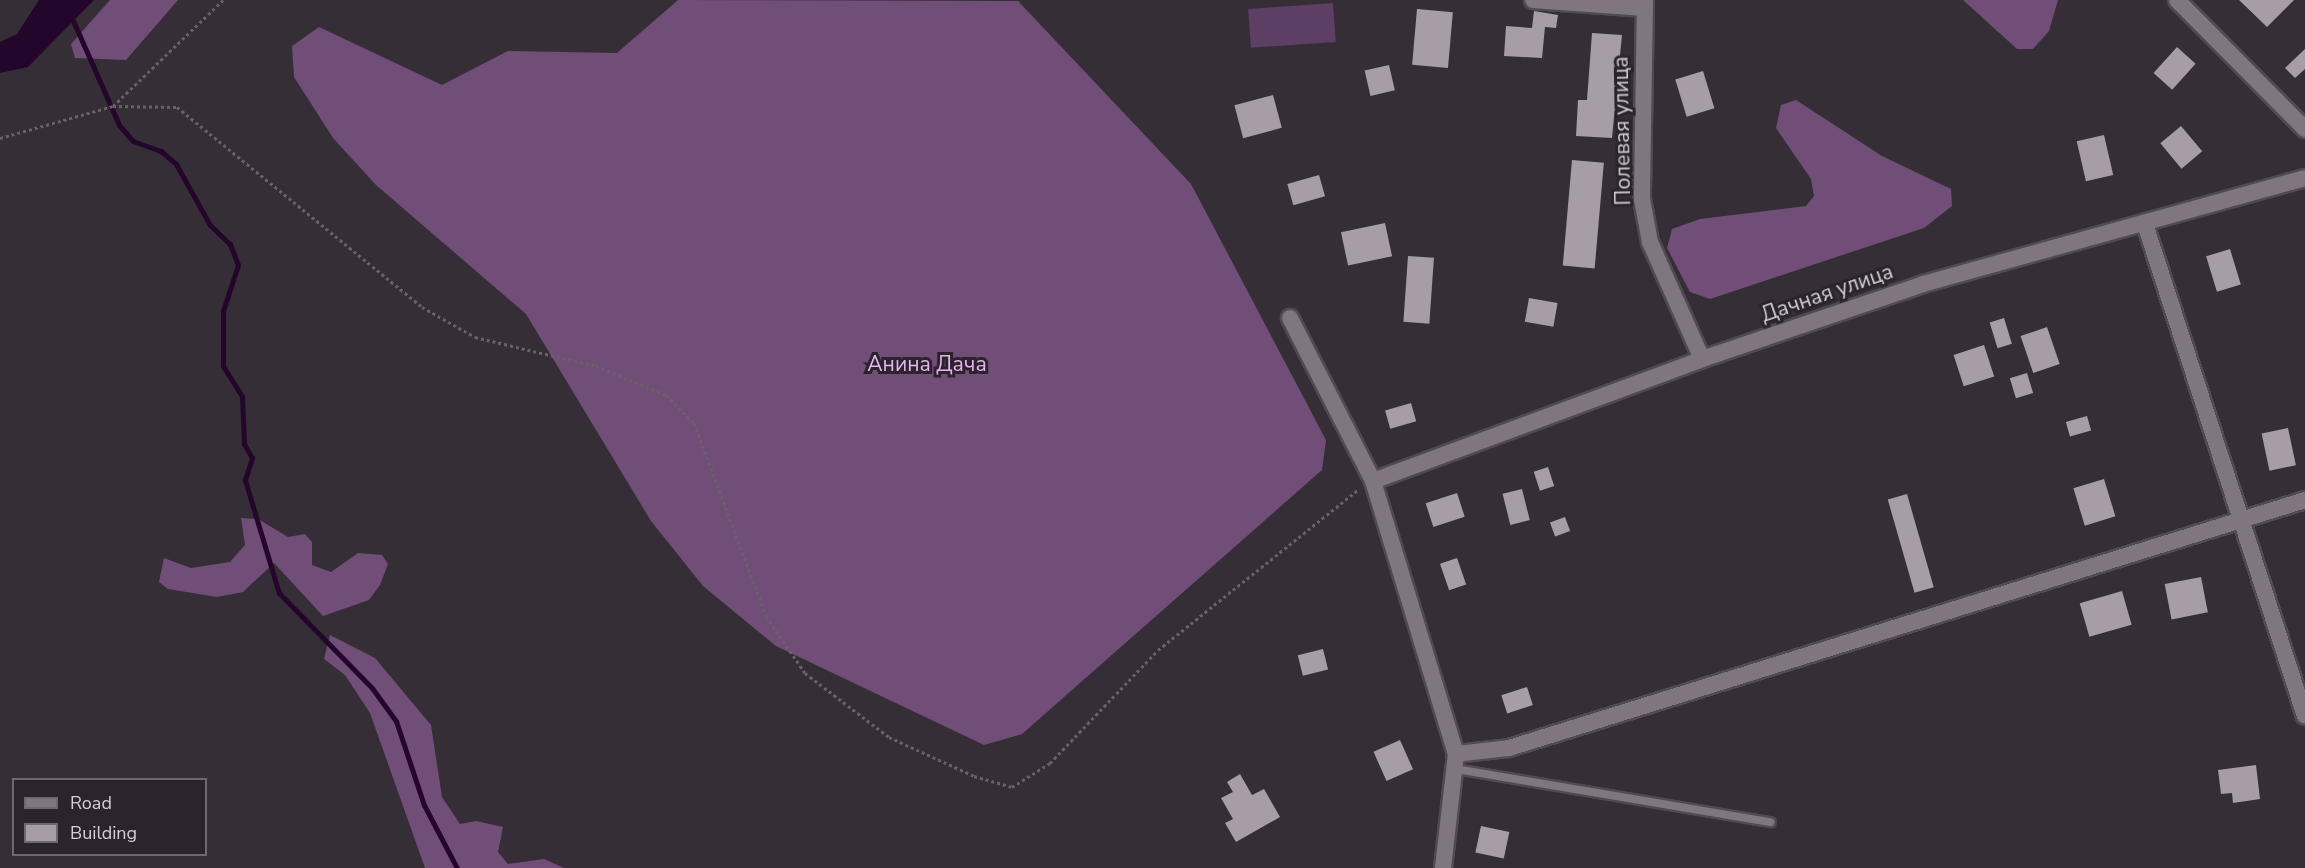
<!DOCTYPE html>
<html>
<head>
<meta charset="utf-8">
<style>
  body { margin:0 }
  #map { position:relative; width:2305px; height:868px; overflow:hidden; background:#352e37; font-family:"Nunito Sans",sans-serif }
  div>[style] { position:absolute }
  .green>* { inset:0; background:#5c3f62; transform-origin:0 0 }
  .forest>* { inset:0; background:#704e77 }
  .water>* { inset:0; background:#25062b }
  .stream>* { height:5px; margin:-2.5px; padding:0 2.5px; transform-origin:2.5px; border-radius:2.5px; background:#25062b }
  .building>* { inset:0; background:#a69da7; transform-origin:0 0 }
  .path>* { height:3px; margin-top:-1.5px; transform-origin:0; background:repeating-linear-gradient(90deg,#68616a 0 3px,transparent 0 6px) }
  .roads { filter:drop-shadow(2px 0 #504a51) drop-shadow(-2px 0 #504a51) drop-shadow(0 2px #504a51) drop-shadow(0 -2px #504a51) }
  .service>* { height:8px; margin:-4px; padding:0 4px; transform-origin:4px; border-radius:4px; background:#7f7680 }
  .minor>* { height:16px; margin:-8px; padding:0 8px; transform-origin:8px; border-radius:8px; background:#7f7680 }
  span { translate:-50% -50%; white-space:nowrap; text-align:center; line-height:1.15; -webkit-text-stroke:6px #2b242d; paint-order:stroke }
  .street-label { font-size:21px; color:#d4cfd5 }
  .park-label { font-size:21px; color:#e8b2f3 }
  .legend { position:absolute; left:12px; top:778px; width:195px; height:78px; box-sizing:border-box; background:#2b242d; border:2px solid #6f6870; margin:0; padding:8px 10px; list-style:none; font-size:18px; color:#d4cfd5 }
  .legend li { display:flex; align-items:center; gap:12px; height:30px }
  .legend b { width:30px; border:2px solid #6f6870 }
</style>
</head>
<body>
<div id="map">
  <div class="green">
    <i style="left:1333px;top:3px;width:39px;height:85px;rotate:86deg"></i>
  </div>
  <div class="forest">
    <i style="clip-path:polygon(110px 0,178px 0,126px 60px,75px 58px,71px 44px)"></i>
    <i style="clip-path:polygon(678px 0,1018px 1px,1191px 184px,1326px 440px,1322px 470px,1022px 734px,984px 745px,776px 646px,703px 586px,651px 521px,526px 314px,376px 185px,333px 138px,294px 77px,292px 46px,319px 27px,442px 85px,508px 51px,617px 53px)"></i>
    <i style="clip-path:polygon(1963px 0,2058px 0,2049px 31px,2033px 49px,2017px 49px)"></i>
    <i style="clip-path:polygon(1796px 100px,1882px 156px,1951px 189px,1952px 206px,1924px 228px,1710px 299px,1690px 292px,1667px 248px,1672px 229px,1700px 219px,1806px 206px,1814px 196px,1811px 179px,1776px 128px,1781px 105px)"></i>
    <i style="clip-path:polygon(241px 518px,258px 519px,288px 537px,305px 534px,312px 542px,312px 565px,331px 572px,358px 553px,382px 555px,388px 564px,380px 585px,369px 600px,323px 616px,274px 563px,243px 592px,217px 597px,168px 589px,159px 582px,164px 558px,191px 568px,230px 562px,245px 545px)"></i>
    <i style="clip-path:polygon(330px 635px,375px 658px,431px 725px,442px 797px,460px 824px,476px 821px,503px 827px,498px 852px,508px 864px,544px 859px,564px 868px,425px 868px,370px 713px,345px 675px,324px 659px)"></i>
  </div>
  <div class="water">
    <i style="clip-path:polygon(39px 0,94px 0,28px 67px,0 73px,0 42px,17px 34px)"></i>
  </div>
  <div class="stream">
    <i style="left:71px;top:16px;width:119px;rotate:66.2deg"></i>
    <i style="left:119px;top:125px;width:21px;rotate:49deg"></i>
    <i style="left:133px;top:141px;width:30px;rotate:20deg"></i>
    <i style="left:161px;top:151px;width:20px;rotate:41deg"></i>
    <i style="left:176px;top:164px;width:70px;rotate:60.9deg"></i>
    <i style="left:210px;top:225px;width:28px;rotate:44deg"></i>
    <i style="left:230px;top:244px;width:22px;rotate:69deg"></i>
    <i style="left:238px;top:265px;width:48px;rotate:108.1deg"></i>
    <i style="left:223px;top:311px;width:55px;rotate:90deg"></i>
    <i style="left:223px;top:366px;width:36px;rotate:58deg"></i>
    <i style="left:242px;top:396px;width:48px;rotate:87.6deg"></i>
    <i style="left:244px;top:444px;width:16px;rotate:60deg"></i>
    <i style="left:252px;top:458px;width:23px;rotate:108deg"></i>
    <i style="left:245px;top:480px;width:118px;rotate:73.3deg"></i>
    <i style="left:279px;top:593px;width:133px;rotate:45.6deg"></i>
    <i style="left:372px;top:688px;width:41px;rotate:54deg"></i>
    <i style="left:396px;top:721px;width:89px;rotate:71.6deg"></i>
    <i style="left:424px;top:805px;width:71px;rotate:62.4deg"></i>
  </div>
  <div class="building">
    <i style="clip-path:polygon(2239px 0,2294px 0,2267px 27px)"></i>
    <i style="left:1417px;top:9px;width:36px;height:56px;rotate:5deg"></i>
    <i style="clip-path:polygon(1534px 11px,1558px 15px,1556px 28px,1545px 27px,1542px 58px,1504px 56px,1506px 26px,1532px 28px)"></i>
    <i style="clip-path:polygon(1592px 33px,1622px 35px,1612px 138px,1576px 136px,1578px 100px,1587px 100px)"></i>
    <i style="left:2177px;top:47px;width:25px;height:35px;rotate:42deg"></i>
    <i style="clip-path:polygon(2305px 49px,2305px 69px,2295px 78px,2285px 68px)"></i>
    <i style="left:1389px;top:65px;width:26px;height:25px;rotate:77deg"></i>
    <i style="left:1703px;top:71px;width:39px;height:29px;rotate:73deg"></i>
    <i style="left:1273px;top:95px;width:34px;height:40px;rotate:75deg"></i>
    <i style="left:2181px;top:126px;width:33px;height:27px;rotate:50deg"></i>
    <i style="left:2104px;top:135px;width:41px;height:28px;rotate:77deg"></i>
    <i style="left:1572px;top:160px;width:32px;height:106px;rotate:5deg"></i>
    <i style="left:1319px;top:175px;width:22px;height:33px;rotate:74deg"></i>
    <i style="left:1385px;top:223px;width:34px;height:45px;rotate:78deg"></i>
    <i style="left:2230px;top:249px;width:37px;height:25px;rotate:73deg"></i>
    <i style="left:1408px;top:256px;width:26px;height:66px;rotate:4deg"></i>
    <i style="left:1529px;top:298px;width:29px;height:24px;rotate:10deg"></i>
    <i style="left:2004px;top:318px;width:27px;height:15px;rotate:73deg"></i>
    <i style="left:2047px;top:327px;width:39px;height:28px;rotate:71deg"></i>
    <i style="left:1984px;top:345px;width:33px;height:32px;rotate:72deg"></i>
    <i style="left:2027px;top:373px;width:21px;height:18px;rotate:73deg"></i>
    <i style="left:1411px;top:403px;width:19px;height:27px;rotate:74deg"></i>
    <i style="left:2087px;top:416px;width:15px;height:22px;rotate:74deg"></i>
    <i style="left:2288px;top:428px;width:38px;height:27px;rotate:78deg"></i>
    <i style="left:1548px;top:467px;width:20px;height:15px;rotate:72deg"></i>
    <i style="left:2104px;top:479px;width:39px;height:32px;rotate:73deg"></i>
    <i style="left:1522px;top:489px;width:32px;height:20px;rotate:76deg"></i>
    <i style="left:1457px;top:493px;width:25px;height:33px;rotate:72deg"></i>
    <i style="left:1907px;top:494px;width:97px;height:20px;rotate:74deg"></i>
    <i style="left:1565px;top:517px;width:15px;height:16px;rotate:70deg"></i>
    <i style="left:1457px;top:558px;width:28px;height:18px;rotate:71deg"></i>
    <i style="left:2201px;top:577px;width:36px;height:37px;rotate:79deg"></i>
    <i style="left:2122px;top:591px;width:35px;height:44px;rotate:74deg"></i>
    <i style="left:1323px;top:649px;width:21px;height:26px;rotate:76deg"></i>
    <i style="left:1527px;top:687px;width:19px;height:27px;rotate:72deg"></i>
    <i style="left:1400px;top:740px;width:32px;height:29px;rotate:66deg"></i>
    <i style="clip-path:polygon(2256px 765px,2260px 799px,2233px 803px,2232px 793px,2221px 794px,2218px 770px)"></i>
    <i style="clip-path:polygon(1240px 774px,1252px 795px,1264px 789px,1280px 817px,1236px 842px,1225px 823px,1233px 819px,1221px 798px,1233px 792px,1227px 782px)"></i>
    <i style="left:1481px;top:826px;width:29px;height:27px;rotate:12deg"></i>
  </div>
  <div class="path">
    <i style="left:113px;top:106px;width:153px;rotate:-43.9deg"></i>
    <i style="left:0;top:138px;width:117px;rotate:-15.8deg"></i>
    <i style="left:113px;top:106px;width:64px;rotate:0.9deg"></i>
    <i style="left:177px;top:107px;width:316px;rotate:39.2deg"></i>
    <i style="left:422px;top:307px;width:61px;rotate:29.5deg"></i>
    <i style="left:475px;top:337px;width:124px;rotate:13.5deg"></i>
    <i style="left:596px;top:366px;width:76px;rotate:22.5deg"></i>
    <i style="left:666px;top:395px;width:40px;rotate:45deg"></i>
    <i style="left:694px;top:423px;width:206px;rotate:69.5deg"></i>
    <i style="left:766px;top:616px;width:69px;rotate:55.6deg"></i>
    <i style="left:805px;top:673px;width:106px;rotate:37.3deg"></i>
    <i style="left:889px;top:737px;width:94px;rotate:24.6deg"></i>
    <i style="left:974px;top:776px;width:40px;rotate:16deg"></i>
    <i style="left:1012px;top:787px;width:45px;rotate:-32.3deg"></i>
    <i style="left:1050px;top:763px;width:156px;rotate:-46.3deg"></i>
    <i style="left:1158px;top:650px;width:256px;rotate:-38.7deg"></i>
  </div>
  <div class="roads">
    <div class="service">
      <i style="left:1456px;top:769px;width:319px;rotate:9.6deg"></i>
    </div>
    <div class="minor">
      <i style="left:1533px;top:0;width:111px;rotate:4.1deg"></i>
      <i style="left:1645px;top:0;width:199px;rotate:90.9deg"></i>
      <i style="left:1642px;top:199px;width:44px;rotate:79.5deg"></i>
      <i style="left:1650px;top:242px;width:128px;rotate:66deg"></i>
      <i style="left:2177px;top:0;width:182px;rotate:45.2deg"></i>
      <i style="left:2145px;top:224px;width:517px;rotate:71.99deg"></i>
      <i style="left:1290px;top:318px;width:183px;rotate:63deg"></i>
      <i style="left:1373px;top:481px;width:285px;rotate:73.1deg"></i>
      <i style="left:1456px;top:754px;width:115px;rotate:96.5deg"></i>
      <i style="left:1373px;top:481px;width:351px;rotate:-20.3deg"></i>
      <i style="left:1702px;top:359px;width:233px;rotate:-18.7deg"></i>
      <i style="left:1923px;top:284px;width:396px;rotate:-15.5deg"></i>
      <i style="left:1456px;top:754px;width:53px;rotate:-6.5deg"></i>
      <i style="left:1509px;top:748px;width:834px;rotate:-17.3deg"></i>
    </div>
  </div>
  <div class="street-label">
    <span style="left:1622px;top:131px;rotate:-91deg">Полевая улица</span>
    <span style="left:1827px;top:293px;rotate:-19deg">Дачная улица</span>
  </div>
  <div class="park-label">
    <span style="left:927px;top:364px">Анина Дача</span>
  </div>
  <ul class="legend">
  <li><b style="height:8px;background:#7f7680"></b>Road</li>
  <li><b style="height:16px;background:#a69da7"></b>Building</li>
  </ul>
</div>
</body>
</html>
